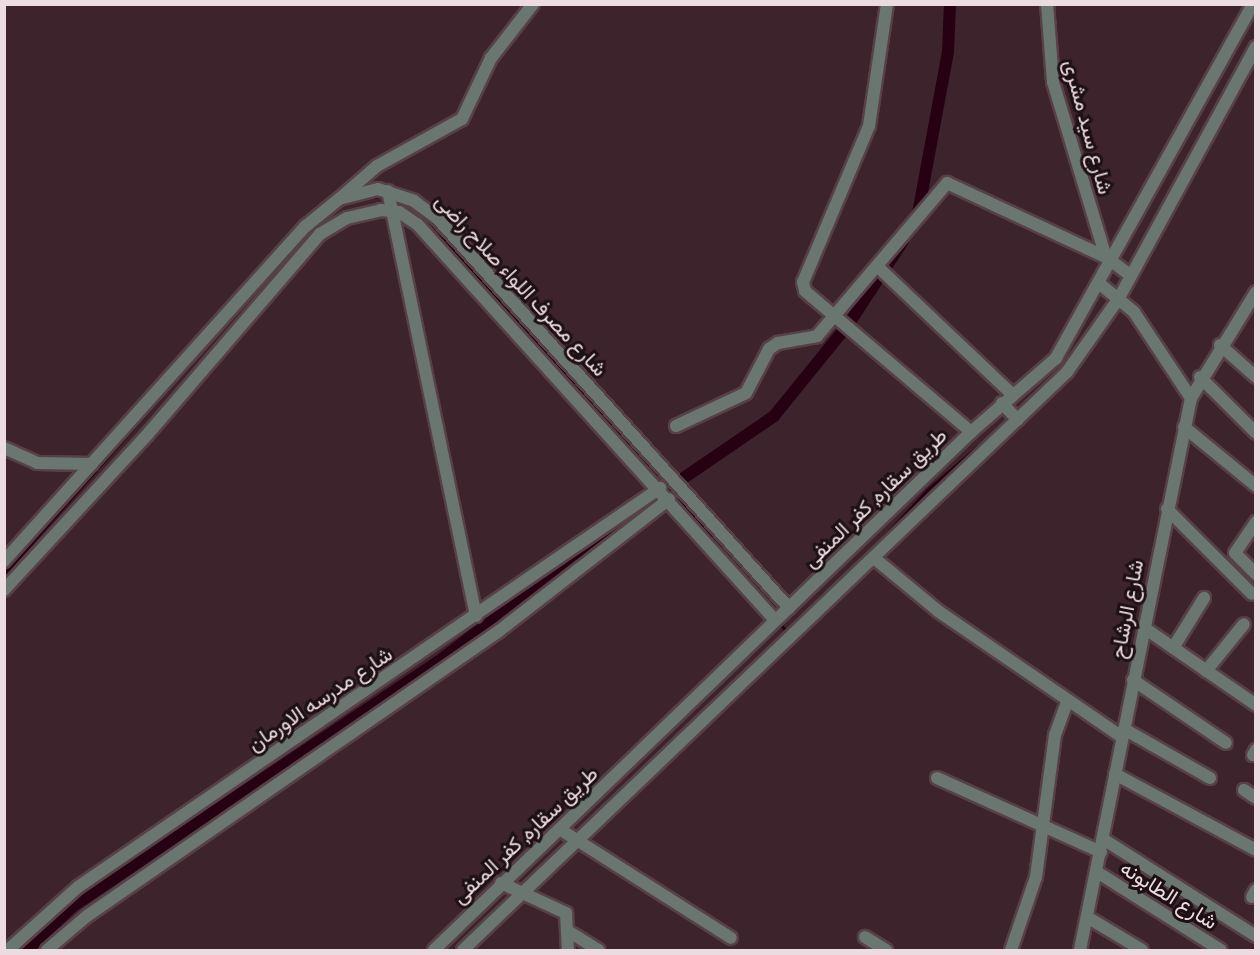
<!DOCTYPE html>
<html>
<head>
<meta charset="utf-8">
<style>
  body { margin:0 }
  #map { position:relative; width:1260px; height:955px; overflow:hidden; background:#3c232c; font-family:"PT Sans Narrow",Vazirmatn,sans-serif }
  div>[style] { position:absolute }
  .stream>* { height:3px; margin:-1.5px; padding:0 1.5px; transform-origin:1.5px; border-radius:1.5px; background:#260112 }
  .canal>* { height:12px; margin:-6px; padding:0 6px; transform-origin:6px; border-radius:6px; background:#260112 }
  .roads { filter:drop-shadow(2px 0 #584049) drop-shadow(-2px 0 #584049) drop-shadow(0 2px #584049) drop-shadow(0 -2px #584049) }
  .minor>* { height:12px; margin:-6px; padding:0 6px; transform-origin:6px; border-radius:6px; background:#6a7770 }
  .tertiary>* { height:12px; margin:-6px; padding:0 6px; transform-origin:6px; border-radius:6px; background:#6a7770 }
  span { translate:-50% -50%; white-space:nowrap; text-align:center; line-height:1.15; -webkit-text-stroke:6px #1c1014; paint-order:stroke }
  .street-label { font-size:21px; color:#ecdbe0 }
  .frame { position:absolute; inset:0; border:6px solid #ecdbe0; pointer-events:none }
</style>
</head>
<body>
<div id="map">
  <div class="stream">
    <i style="left:369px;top:197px;width:14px;rotate:-4deg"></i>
    <i style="left:399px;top:201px;width:71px;rotate:41.6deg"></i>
    <i style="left:452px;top:248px;width:323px;rotate:47.6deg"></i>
    <i style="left:670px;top:487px;width:103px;rotate:50.9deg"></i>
    <i style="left:862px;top:560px;width:96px;rotate:-47.1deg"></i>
    <i style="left:927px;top:490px;width:67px;rotate:-40.8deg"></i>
    <i style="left:4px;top:574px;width:326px;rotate:-48.5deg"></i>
    <i style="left:781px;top:625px;width:9px;rotate:49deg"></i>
    <i style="left:540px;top:869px;width:42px;rotate:-47.9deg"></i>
    <i style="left:454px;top:950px;width:9px;rotate:-41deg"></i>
  </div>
  <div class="canal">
    <i style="left:917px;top:219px;width:170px;rotate:-79.5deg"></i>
    <i style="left:948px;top:52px;width:48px;rotate:-87.6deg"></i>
    <i style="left:653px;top:499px;width:147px;rotate:-34.4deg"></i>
    <i style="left:774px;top:416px;width:121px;rotate:-51deg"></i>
    <i style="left:850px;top:322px;width:97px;rotate:-56.8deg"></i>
    <i style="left:27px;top:950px;width:64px;rotate:-43.7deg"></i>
    <i style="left:73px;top:906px;width:445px;rotate:-33.8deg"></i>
    <i style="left:443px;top:658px;width:225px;rotate:-37.4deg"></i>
  </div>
  <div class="roads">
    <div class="minor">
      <i style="left:887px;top:4px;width:123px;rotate:98.4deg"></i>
      <i style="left:869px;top:126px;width:169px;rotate:112.9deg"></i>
      <i style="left:803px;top:282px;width:9px;rotate:77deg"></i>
      <i style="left:805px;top:291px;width:218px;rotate:40.3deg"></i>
      <i style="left:1047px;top:4px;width:78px;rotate:85.6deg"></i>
      <i style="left:1053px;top:82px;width:183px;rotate:73.2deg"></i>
      <i style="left:388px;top:191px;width:434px;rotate:78.3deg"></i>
      <i style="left:339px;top:199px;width:50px;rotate:-41deg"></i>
      <i style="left:377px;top:166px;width:97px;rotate:-28.9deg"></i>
      <i style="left:462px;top:119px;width:68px;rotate:-64.6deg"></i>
      <i style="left:491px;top:58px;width:68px;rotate:-52.1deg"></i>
      <i style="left:878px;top:267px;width:185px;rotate:43.5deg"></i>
      <i style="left:1100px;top:284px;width:44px;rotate:39.5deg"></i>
      <i style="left:1134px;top:312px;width:103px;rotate:56.5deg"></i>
      <i style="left:1220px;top:345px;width:48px;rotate:41.6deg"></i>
      <i style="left:1200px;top:377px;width:79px;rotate:45deg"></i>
      <i style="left:1002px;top:403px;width:23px;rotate:47deg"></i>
      <i style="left:676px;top:426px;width:77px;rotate:-25.2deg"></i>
      <i style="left:746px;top:393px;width:50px;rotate:-62.4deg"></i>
      <i style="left:769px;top:349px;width:11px;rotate:-34deg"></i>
      <i style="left:778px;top:343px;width:40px;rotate:-10deg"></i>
      <i style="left:817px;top:336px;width:201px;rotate:-49.6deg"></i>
      <i style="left:947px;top:183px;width:175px;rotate:25deg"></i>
      <i style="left:1106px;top:257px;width:31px;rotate:37deg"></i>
      <i style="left:1184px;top:427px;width:93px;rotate:39.3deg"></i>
      <i style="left:4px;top:448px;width:36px;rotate:24deg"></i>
      <i style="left:37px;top:463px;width:55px;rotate:1deg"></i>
      <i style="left:1167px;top:509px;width:120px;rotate:45deg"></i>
      <i style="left:1256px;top:522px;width:37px;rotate:124deg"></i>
      <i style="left:1235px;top:553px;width:30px;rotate:45deg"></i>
      <i style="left:874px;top:558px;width:83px;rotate:39.6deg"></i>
      <i style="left:938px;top:611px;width:223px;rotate:34.4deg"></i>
      <i style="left:1143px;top:627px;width:137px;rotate:34.6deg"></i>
      <i style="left:1173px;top:648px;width:59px;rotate:-58.2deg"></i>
      <i style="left:1206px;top:671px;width:60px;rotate:-51deg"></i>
      <i style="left:1133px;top:680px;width:112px;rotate:34.1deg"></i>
      <i style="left:1124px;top:729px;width:99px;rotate:29.7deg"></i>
      <i style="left:1253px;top:755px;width:6px;rotate:-59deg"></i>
      <i style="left:1115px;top:774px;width:160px;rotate:28.3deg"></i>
      <i style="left:937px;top:778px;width:180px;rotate:24.3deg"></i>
      <i style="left:1244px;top:790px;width:14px;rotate:34deg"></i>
      <i style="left:561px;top:830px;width:201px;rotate:32.4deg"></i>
      <i style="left:1103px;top:839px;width:181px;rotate:32.4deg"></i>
      <i style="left:1097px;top:872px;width:146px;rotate:32.2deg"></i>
      <i style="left:501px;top:883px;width:72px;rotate:24.8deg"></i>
      <i style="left:566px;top:913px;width:37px;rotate:87deg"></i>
      <i style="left:1252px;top:897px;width:8px;rotate:-60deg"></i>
      <i style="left:1087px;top:917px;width:64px;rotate:31deg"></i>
      <i style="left:568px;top:931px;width:36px;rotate:32deg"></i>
      <i style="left:865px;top:937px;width:25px;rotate:32deg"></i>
      <i style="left:8px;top:950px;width:94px;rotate:-42deg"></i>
      <i style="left:78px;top:887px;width:706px;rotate:-34.43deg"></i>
      <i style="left:47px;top:950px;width:52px;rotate:-40.4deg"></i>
      <i style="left:87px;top:916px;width:501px;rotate:-34.67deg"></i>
      <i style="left:499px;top:631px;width:215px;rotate:-37.8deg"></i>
      <i style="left:1011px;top:950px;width:77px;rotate:-71.1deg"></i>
      <i style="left:1036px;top:877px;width:143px;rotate:-82.4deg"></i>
      <i style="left:1055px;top:735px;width:35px;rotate:-70deg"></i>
    </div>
    <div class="tertiary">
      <i style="left:4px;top:561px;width:451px;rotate:-48deg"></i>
      <i style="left:306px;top:226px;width:43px;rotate:-39.3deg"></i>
      <i style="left:339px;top:199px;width:40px;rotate:-14.4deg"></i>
      <i style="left:378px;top:189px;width:38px;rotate:18deg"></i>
      <i style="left:414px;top:201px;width:30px;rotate:37deg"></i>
      <i style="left:438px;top:219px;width:524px;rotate:47.94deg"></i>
      <i style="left:4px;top:590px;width:211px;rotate:-47.3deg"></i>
      <i style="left:147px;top:435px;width:265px;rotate:-49.3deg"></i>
      <i style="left:320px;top:234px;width:31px;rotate:-31deg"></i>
      <i style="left:347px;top:218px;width:35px;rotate:-13deg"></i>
      <i style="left:381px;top:210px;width:18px;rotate:6deg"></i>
      <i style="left:399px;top:212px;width:23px;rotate:34deg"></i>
      <i style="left:418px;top:225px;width:532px;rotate:47.89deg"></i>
      <i style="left:434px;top:950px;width:746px;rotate:-43.97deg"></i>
      <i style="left:971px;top:432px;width:113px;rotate:-41deg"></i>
      <i style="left:1056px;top:358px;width:405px;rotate:-60.9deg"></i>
      <i style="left:463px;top:950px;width:836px;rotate:-43.74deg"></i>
      <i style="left:1067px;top:372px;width:90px;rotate:-54.9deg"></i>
      <i style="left:1119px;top:298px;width:286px;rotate:-61.4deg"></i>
      <i style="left:1080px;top:950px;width:563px;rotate:-78.63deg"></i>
      <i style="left:1191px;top:398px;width:124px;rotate:-58.5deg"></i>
    </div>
  </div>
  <div class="street-label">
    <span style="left:1088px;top:127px;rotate:75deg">شارع سيد مشرى</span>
    <span style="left:521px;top:285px;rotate:47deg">شارع مصرف اللواء صلاح راضى</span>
    <span style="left:875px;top:498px;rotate:-44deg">طريق سقاره, كفر المنفى</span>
    <span style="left:1127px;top:609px;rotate:-79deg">شارع الرشاح</span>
    <span style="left:320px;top:699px;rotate:-34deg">شارع مدرسه الاورمان</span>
    <span style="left:525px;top:835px;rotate:-43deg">طريق سقاره, كفر المنفى</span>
    <span style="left:1169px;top:895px;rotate:32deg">شارع الطابونه</span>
  </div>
  <div class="frame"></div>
</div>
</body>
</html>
